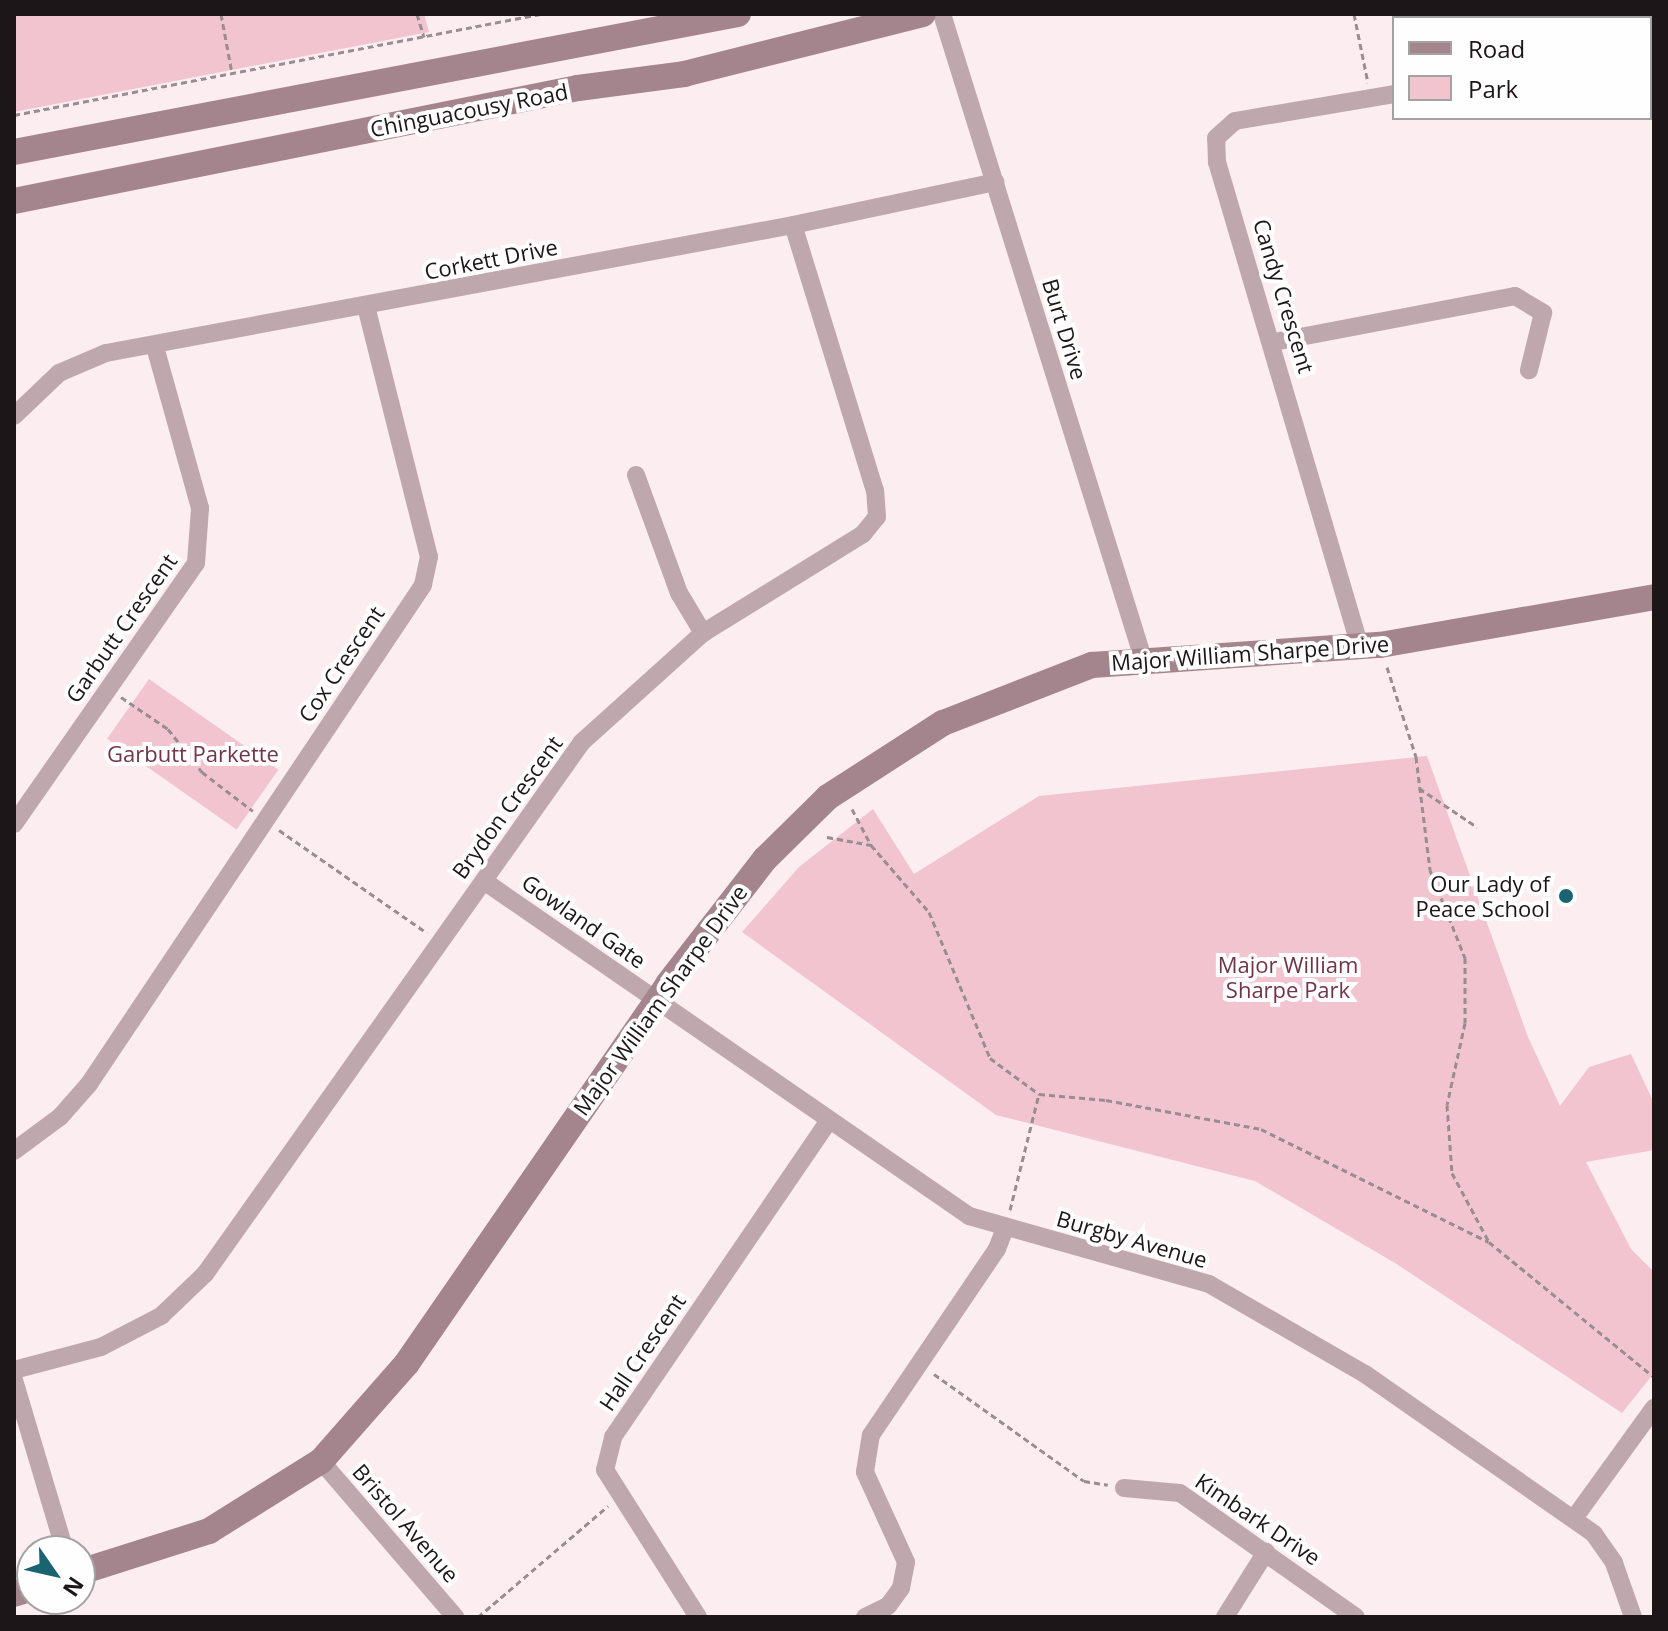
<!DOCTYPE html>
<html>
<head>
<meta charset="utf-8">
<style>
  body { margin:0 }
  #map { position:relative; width:1668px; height:1631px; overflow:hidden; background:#fcedf0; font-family:"Open Sans",sans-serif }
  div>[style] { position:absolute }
  .green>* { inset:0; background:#f1c4d0; transform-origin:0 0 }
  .path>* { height:3px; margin-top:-1.5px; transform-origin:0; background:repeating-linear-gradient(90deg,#988d90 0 6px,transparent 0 10px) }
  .street>* { height:18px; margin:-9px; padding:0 9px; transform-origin:9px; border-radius:9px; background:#bea8ae }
  .secondary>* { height:26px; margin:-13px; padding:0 13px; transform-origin:13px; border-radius:13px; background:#a4858d }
  .dots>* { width:22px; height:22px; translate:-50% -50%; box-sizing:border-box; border:4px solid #fefefe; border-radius:50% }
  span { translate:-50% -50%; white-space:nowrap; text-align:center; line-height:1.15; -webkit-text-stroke:8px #fefefe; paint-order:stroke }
  .street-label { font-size:22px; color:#1c1618 }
  .park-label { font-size:22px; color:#713449 }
  .poi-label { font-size:22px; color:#1c1618 }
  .right { translate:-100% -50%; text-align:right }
  .frame { position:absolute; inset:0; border:16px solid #1c1618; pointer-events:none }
  .legend { position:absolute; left:1392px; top:16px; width:260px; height:104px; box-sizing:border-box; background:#fefefe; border:2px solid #a4a1a2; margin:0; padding:10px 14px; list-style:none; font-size:24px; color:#1c1618 }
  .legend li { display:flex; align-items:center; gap:16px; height:40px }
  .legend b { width:40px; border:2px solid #a4a1a2 }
  .north { position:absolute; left:16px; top:1535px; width:80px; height:80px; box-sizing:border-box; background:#fefefe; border:2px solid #a4a1a2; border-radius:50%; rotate:124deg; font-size:22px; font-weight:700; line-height:32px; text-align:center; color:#1c1618 }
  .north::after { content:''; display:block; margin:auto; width:28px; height:36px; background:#1a6370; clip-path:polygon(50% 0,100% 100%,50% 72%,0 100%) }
</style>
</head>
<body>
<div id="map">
  <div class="green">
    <i style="clip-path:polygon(14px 14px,424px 14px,429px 32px,14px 112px)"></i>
    <i style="left:149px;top:679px;width:158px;height:73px;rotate:35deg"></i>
    <i style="clip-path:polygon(1427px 756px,1528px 1037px,1560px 1106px,1589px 1067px,1631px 1054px,1654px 1103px,1654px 1150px,1586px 1162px,1631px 1249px,1654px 1272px,1654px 1373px,1622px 1413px,1395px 1263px,1255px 1181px,996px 1115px,742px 932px,799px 867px,873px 809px,914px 874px,1039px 796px)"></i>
  </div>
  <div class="path">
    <i style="left:221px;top:14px;width:60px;rotate:79.4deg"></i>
    <i style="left:417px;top:14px;width:24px;rotate:73deg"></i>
    <i style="left:1354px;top:14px;width:70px;rotate:78.5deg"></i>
    <i style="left:14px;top:115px;width:536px;rotate:-10.87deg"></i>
    <i style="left:1387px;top:667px;width:95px;rotate:72.1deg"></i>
    <i style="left:1416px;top:757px;width:114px;rotate:82.9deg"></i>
    <i style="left:1430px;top:870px;width:95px;rotate:68.3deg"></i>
    <i style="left:1465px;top:958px;width:65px;rotate:90deg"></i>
    <i style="left:1465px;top:1023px;width:84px;rotate:102.4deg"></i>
    <i style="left:1447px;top:1105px;width:68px;rotate:85.8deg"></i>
    <i style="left:1452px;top:1173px;width:78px;rotate:61.8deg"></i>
    <i style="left:1489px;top:1242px;width:213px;rotate:39.3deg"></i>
    <i style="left:121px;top:697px;width:57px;rotate:34.2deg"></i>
    <i style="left:168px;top:729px;width:55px;rotate:51.7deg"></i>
    <i style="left:202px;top:772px;width:64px;rotate:37.4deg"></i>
    <i style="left:1419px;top:788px;width:70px;rotate:33.9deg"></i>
    <i style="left:852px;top:809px;width:41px;rotate:62.2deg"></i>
    <i style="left:871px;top:845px;width:89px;rotate:49.1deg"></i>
    <i style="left:929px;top:912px;width:158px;rotate:67.3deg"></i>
    <i style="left:990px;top:1058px;width:61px;rotate:36.3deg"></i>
    <i style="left:1039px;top:1094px;width:67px;rotate:5.1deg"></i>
    <i style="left:1106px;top:1100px;width:158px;rotate:10.6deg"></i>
    <i style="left:1261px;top:1129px;width:254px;rotate:26.4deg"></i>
    <i style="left:279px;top:830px;width:180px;rotate:34.8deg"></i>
    <i style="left:827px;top:837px;width:45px;rotate:10.3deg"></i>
    <i style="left:1010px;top:1210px;width:120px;rotate:-76deg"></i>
    <i style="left:934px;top:1374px;width:184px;rotate:35.5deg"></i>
    <i style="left:1084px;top:1481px;width:24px;rotate:9deg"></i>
    <i style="left:478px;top:1617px;width:171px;rotate:-40.5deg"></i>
  </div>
  <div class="street">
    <i style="left:942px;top:14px;width:675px;rotate:72.67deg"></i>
    <i style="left:1650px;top:47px;width:4px"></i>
    <i style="left:1274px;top:342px;width:245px;rotate:-10.8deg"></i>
    <i style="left:1515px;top:296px;width:33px;rotate:31deg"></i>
    <i style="left:1543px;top:313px;width:59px;rotate:103.8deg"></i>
    <i style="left:14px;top:416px;width:62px;rotate:-43.7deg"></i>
    <i style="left:59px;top:373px;width:51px;rotate:-23.1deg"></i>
    <i style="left:106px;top:353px;width:699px;rotate:-10.55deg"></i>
    <i style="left:793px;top:225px;width:207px;rotate:-12deg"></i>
    <i style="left:636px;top:475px;width:126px;rotate:70deg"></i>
    <i style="left:679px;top:593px;width:47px;rotate:59deg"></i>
    <i style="left:1360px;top:647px;width:506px;rotate:-106.43deg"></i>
    <i style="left:1217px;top:162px;width:24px;rotate:-92deg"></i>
    <i style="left:1216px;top:138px;width:25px;rotate:-42deg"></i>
    <i style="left:1235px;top:121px;width:161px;rotate:-9.6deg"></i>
    <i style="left:14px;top:824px;width:318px;rotate:-55.1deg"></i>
    <i style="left:196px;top:563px;width:55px;rotate:-85.8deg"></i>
    <i style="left:200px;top:508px;width:167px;rotate:-105.6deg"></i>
    <i style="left:484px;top:881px;width:589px;rotate:34.63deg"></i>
    <i style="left:969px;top:1216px;width:249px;rotate:15.8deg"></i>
    <i style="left:1209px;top:1284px;width:180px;rotate:30deg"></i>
    <i style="left:1365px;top:1374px;width:279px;rotate:34.9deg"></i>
    <i style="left:1594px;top:1534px;width:35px;rotate:55deg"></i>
    <i style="left:1614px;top:1563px;width:57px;rotate:70.6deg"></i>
    <i style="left:14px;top:1151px;width:57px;rotate:-36.5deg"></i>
    <i style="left:60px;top:1117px;width:44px;rotate:-48.7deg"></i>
    <i style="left:89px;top:1084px;width:600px;rotate:-56.2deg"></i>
    <i style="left:423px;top:585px;width:29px;rotate:-78deg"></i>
    <i style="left:429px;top:557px;width:258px;rotate:-104.1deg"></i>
    <i style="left:14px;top:1370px;width:90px;rotate:-14.8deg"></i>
    <i style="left:101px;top:1347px;width:68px;rotate:-27.3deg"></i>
    <i style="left:161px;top:1316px;width:61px;rotate:-43.7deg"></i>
    <i style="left:205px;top:1274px;width:652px;rotate:-54.68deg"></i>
    <i style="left:582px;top:742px;width:163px;rotate:-42deg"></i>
    <i style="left:703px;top:633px;width:188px;rotate:-31.7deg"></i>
    <i style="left:863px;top:534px;width:22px;rotate:-51deg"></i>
    <i style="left:877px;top:517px;width:26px;rotate:-94deg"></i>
    <i style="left:875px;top:491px;width:278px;rotate:-107.1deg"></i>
    <i style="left:14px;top:1380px;width:178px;rotate:73.4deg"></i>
    <i style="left:321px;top:1461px;width:206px;rotate:49.3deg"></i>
    <i style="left:1124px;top:1488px;width:56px;rotate:5.1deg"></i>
    <i style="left:1180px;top:1493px;width:215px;rotate:35.2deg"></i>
    <i style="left:1575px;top:1517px;width:135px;rotate:-54.1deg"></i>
    <i style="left:698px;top:1617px;width:174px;rotate:-122.3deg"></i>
    <i style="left:605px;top:1470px;width:34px;rotate:-76deg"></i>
    <i style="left:613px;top:1437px;width:380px;rotate:-55.7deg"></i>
    <i style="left:865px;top:1617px;width:25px;rotate:-26deg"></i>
    <i style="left:888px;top:1606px;width:22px;rotate:-54deg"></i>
    <i style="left:901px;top:1588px;width:26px;rotate:-79deg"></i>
    <i style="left:906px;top:1562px;width:99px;rotate:-114.5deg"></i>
    <i style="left:865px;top:1472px;width:37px;rotate:-81deg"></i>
    <i style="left:871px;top:1435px;width:225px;rotate:-55.9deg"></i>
    <i style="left:997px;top:1249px;width:22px;rotate:-69deg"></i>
    <i style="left:1225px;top:1617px;width:77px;rotate:-57.8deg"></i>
  </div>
  <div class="secondary">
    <i style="left:14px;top:152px;width:737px;rotate:-10.79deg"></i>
    <i style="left:14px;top:201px;width:575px;rotate:-11.33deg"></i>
    <i style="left:578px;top:88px;width:107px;rotate:-7.5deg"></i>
    <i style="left:684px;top:74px;width:246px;rotate:-14.1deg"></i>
    <i style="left:80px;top:1572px;width:135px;rotate:-17.6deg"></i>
    <i style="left:209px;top:1531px;width:132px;rotate:-32deg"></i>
    <i style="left:321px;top:1461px;width:130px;rotate:-48.7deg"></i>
    <i style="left:407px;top:1363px;width:460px;rotate:-55.4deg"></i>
    <i style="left:668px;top:984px;width:158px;rotate:-52.2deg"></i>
    <i style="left:765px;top:859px;width:88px;rotate:-44.5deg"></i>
    <i style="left:828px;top:797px;width:137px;rotate:-32.8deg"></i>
    <i style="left:943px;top:723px;width:160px;rotate:-21.3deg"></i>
    <i style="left:1092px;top:665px;width:289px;rotate:-4deg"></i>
    <i style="left:1380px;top:645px;width:278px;rotate:-9.9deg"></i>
    <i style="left:14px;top:1594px;width:19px;rotate:-18deg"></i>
  </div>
  <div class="dots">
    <i style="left:1566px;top:896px;background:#1a6370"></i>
  </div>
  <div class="street-label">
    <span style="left:469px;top:110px;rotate:-11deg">Chinguacousy Road</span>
    <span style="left:491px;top:259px;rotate:-11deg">Corkett Drive</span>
    <span style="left:1284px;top:296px;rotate:73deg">Candy Crescent</span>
    <span style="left:1065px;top:329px;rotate:73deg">Burt Drive</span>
    <span style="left:121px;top:628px;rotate:-55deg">Garbutt Crescent</span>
    <span style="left:1250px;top:653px;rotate:-4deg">Major William Sharpe Drive</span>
    <span style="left:341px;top:664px;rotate:-56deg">Cox Crescent</span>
    <span style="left:507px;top:807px;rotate:-54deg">Brydon Crescent</span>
    <span style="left:584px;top:921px;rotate:35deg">Gowland Gate</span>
    <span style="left:660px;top:1000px;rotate:-54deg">Major William Sharpe Drive</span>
    <span style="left:1132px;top:1239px;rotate:16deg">Burgby Avenue</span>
    <span style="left:642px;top:1352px;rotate:-56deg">Hall Crescent</span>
    <span style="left:1258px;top:1519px;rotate:34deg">Kimbark Drive</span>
    <span style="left:406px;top:1523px;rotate:49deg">Bristol Avenue</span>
  </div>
  <div class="park-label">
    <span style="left:193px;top:754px">Garbutt Parkette</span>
    <span style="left:1288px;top:977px">Major William<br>Sharpe Park</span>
  </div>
  <div class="poi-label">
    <span class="right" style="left:1550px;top:896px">Our Lady of<br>Peace School</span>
  </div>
  <div class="frame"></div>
  <ul class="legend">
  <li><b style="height:10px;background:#a4858d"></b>Road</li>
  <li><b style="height:22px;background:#f1c4d0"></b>Park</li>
  </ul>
  <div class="north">N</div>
</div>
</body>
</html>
